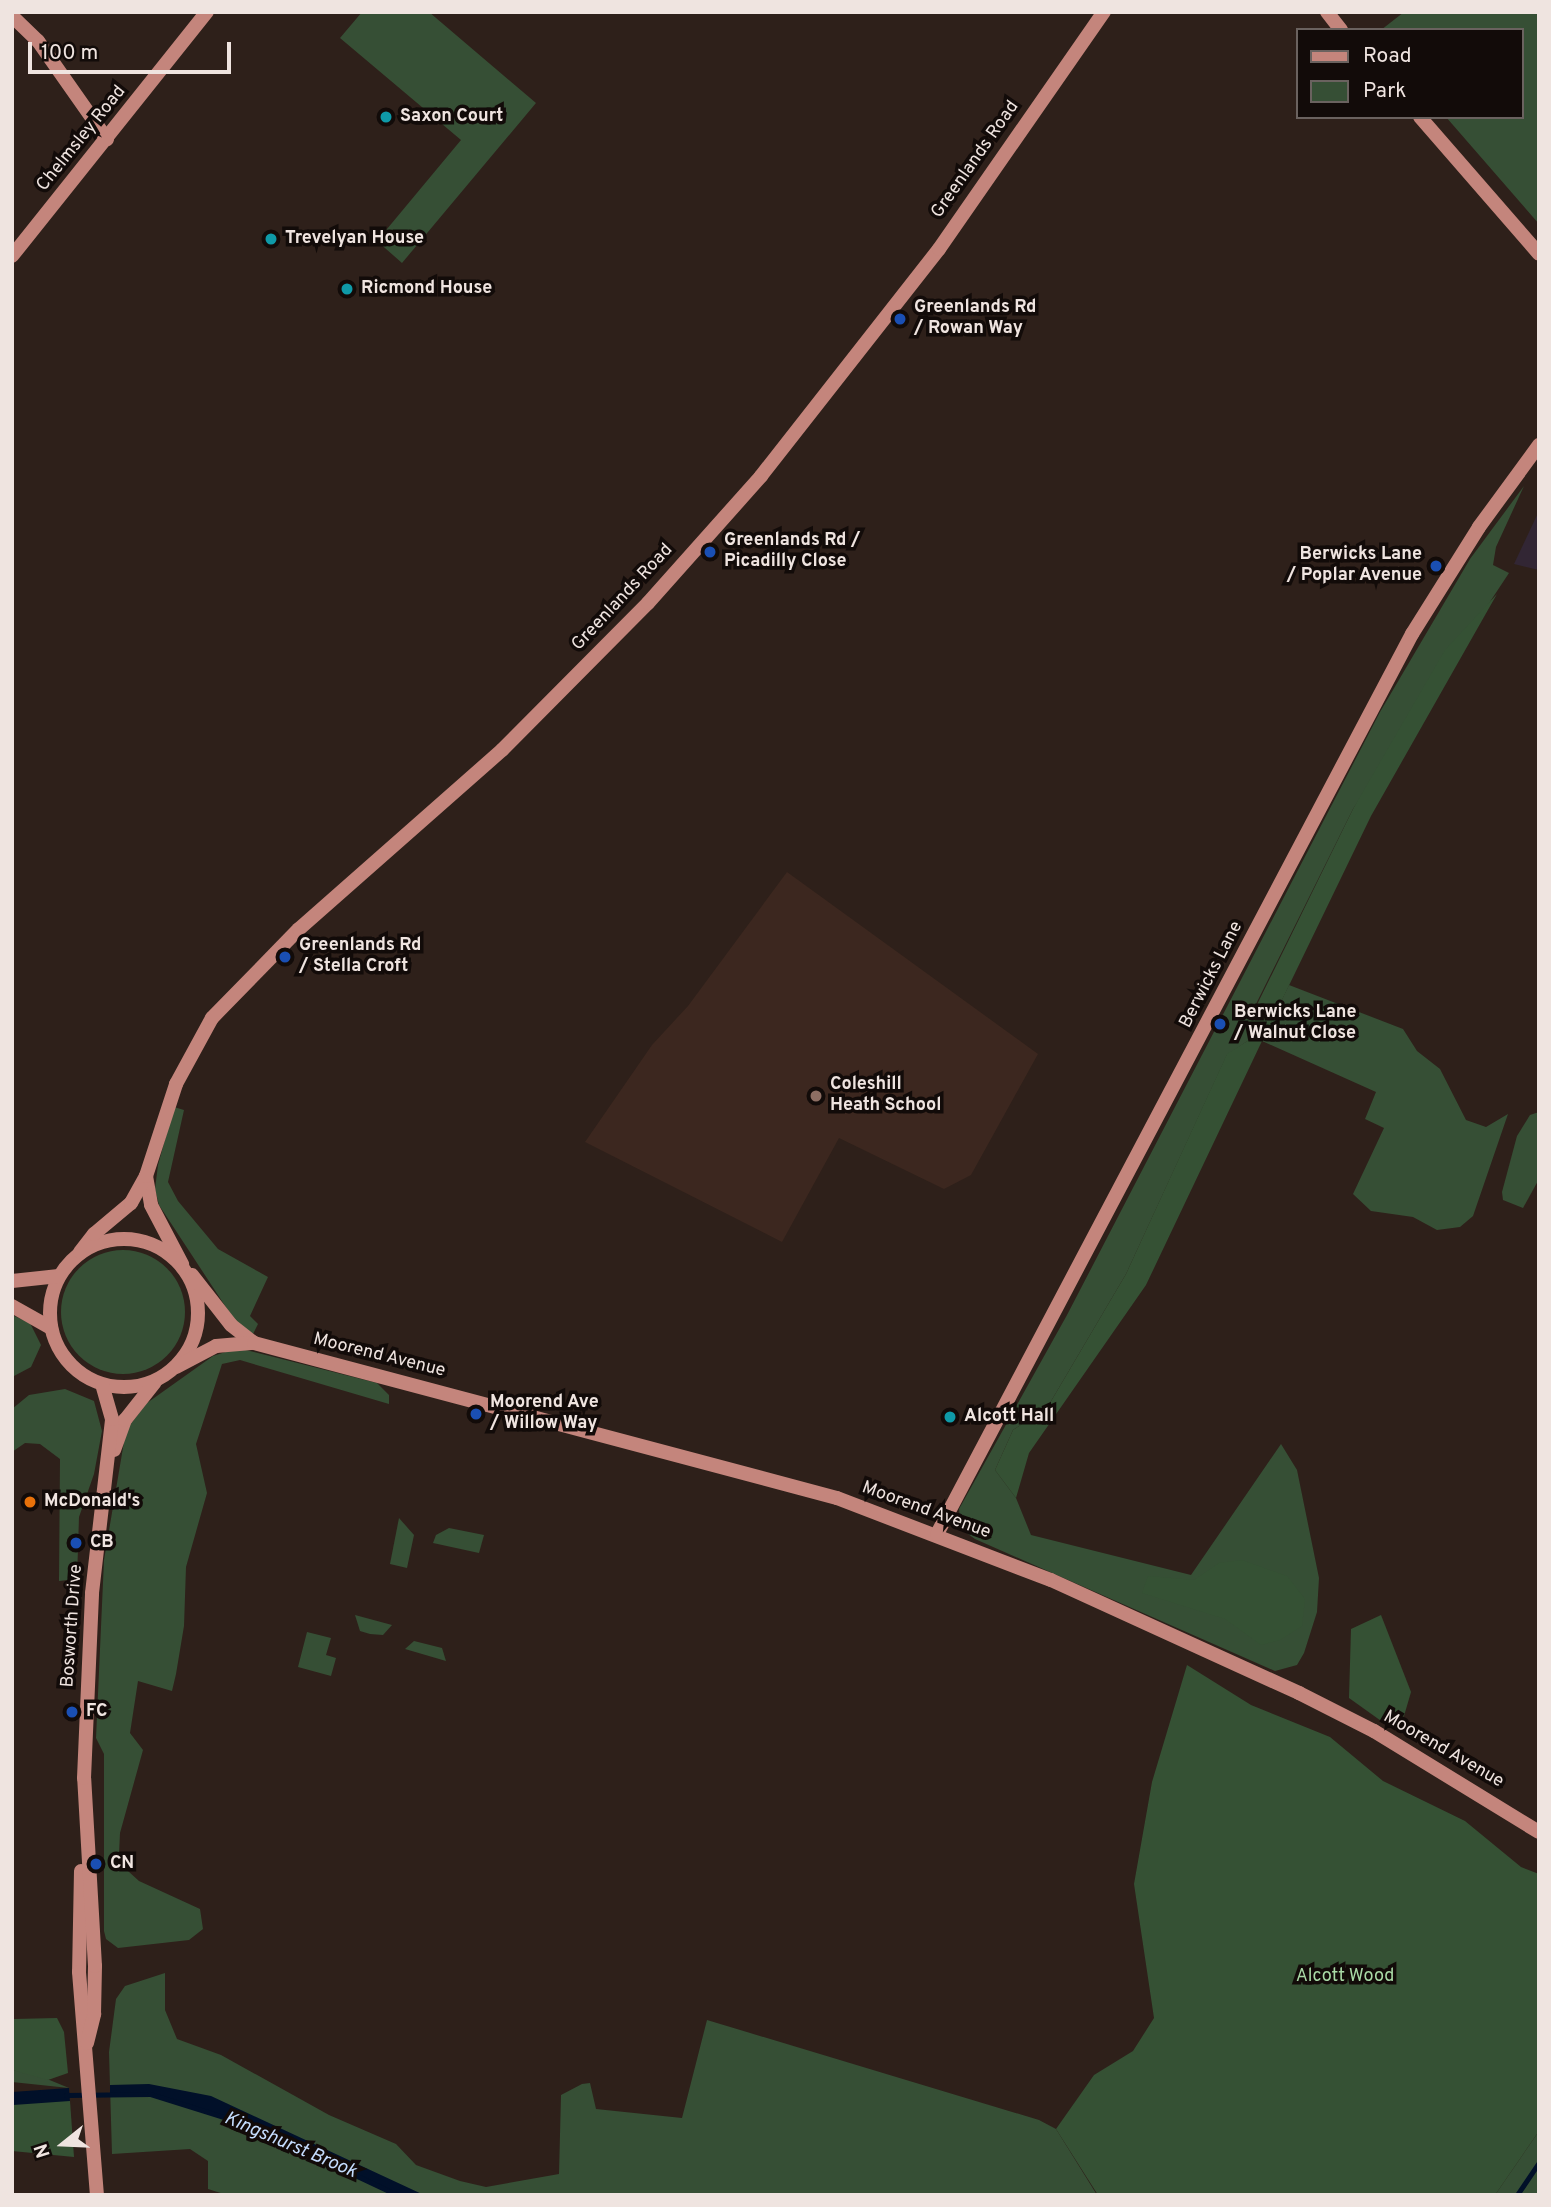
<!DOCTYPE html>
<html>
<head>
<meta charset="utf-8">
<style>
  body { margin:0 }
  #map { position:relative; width:1551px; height:2207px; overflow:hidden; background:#2e201a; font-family:Overpass,sans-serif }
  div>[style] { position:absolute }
  .built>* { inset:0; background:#3c271f }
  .medical>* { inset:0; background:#322634 }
  .green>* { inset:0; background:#364f35 }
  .round { border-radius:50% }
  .forest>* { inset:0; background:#355134 }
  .water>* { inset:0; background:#011029; transform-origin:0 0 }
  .stream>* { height:4.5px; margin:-2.25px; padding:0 2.25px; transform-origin:2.25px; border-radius:2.25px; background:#011029 }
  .secondary>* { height:14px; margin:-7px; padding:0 7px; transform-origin:7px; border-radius:7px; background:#c4857c }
  .secondary>.ring { margin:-7px; padding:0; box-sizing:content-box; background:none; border:14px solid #c4857c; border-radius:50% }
  .dots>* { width:19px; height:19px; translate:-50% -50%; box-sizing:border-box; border:4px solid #120b09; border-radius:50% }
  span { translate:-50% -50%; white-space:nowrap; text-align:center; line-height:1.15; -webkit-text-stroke:7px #120b09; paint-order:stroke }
  .poi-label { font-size:18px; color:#efe4e0; font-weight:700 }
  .left { translate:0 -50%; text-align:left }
  .right { translate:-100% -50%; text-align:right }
  .street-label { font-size:18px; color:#efe4e0 }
  .park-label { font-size:18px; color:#a9daa6 }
  .water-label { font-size:19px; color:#c5ddfe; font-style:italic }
  .frame { position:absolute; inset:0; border:14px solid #efe4e0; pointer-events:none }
  .legend { position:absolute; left:1296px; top:28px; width:228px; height:91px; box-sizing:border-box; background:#120b09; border:2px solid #6a625f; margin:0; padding:9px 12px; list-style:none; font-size:21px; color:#efe4e0 }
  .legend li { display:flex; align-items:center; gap:14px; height:35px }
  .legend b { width:35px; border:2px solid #6a625f }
  .north { position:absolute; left:28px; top:2109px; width:70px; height:70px; -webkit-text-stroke:5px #120b09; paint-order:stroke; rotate:252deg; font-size:19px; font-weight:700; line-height:28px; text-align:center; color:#efe4e0 }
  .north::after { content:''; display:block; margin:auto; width:24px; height:32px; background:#efe4e0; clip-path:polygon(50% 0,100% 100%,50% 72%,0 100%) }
  .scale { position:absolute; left:28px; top:42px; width:203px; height:32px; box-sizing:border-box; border:4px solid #efe4e0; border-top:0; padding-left:9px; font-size:21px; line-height:24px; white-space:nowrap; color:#efe4e0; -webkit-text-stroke:5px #120b09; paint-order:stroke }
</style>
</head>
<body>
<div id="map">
  <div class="built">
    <i style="clip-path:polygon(787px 872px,1038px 1054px,971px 1175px,944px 1189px,839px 1138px,782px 1242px,585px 1142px,652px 1045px,688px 1006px)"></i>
  </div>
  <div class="medical">
    <i style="clip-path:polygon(1539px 511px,1539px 570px,1514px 564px)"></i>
  </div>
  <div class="green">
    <i style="clip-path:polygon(362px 12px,429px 12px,536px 103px,402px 263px,377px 241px,461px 140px,340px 38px)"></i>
    <i style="clip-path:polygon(1404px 12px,1539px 12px,1539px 224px,1446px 117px,1521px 117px,1521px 30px,1381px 30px)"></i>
    <i style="clip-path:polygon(1524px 486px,1496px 547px,1493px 565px,1509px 573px,1353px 809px,1255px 1006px,1247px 1025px,1249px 1040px,1227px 1055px,1126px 1274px,1047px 1408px,1013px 1430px,995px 1470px,1016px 1498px,1031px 1535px,1191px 1575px,1281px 1444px,1297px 1470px,1319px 1578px,1317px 1612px,1304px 1653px,1297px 1665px,1275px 1671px,975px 1539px,961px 1529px,959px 1509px,1067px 1315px,1380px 712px,1470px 559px)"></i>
    <i style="clip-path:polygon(1289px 985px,1403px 1029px,1417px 1051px,1440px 1069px,1466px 1120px,1486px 1127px,1508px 1114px,1473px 1216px,1460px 1227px,1437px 1230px,1413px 1217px,1371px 1211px,1353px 1194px,1384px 1128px,1365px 1119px,1376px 1092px,1262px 1041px)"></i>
    <i style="clip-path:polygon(174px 1107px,184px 1110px,168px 1182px,178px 1201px,218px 1249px,268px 1277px,250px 1316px,258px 1324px,253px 1334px,235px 1321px,159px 1205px,155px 1189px,158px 1165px)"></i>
    <i style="clip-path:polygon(1539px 1112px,1539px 1179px,1523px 1208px,1503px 1200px,1502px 1192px,1517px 1136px,1530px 1115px)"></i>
    <i class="round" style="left:61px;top:1250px;width:124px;height:124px"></i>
    <i style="clip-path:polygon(12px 1315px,30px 1323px,41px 1345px,31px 1367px,14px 1376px)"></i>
    <i style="clip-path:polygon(238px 1348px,377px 1383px,389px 1395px,389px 1404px,240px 1360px,222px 1364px,196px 1444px,207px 1493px,186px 1567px,184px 1626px,176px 1674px,172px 1691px,138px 1681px,130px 1733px,143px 1750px,120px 1833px,119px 1855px,128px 1871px,139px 1881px,200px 1909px,203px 1929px,189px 1940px,118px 1948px,106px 1939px,104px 1931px,104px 1754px,96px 1738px,104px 1560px,126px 1430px,147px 1403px,213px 1356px)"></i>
    <i style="clip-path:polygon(65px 1389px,94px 1401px,102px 1431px,94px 1474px,79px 1517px,77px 1579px,59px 1581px,60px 1459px,40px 1444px,25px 1443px,12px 1452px,12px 1409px,29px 1395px)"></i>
    <i style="clip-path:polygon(399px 1518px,414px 1535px,407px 1568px,390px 1564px)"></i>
    <i style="clip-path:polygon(449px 1528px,484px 1535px,479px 1553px,433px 1543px,436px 1535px)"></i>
    <i style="clip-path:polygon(355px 1615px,392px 1625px,383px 1635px,370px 1634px,360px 1631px)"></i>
    <i style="clip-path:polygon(307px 1632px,331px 1638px,326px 1655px,336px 1658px,331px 1676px,298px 1667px)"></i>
    <i style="clip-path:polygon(414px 1641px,442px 1648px,446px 1661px,405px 1649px)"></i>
    <i style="clip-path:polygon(165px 1973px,165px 2010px,177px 2039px,221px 2055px,329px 2115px,396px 2144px,416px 2165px,460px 2181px,486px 2187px,559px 2174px,561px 2095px,582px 2084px,590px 2083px,596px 2109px,682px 2118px,707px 2020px,1039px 2120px,1056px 2129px,1097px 2195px,227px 2195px,208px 2189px,208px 2161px,190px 2149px,112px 2154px,109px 2052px,116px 1999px,125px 1986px)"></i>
    <i style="clip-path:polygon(12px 2070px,35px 2074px,69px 2088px,12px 2082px)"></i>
    <i style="clip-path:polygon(1539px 2131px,1539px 2195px,1495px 2195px)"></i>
  </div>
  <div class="forest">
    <i style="clip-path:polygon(1497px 594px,1371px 816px,1266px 1033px,1247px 1025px,1353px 809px,1445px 650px)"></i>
    <i style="clip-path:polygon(1249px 1040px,1262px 1041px,1146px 1285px,1029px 1453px,1016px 1498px,995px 1470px,1013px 1430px,1047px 1408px,1126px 1274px,1227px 1054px)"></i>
    <i style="clip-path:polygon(1242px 1560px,1287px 1576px,1305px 1599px,1302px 1626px,1280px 1640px,1261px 1645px,1225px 1619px,1142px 1593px,1148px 1576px,1194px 1580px,1219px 1563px)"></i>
    <i style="clip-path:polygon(1381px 1615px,1411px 1692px,1404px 1716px,1391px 1728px,1349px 1698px,1351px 1629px)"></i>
    <i style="clip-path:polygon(1187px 1665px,1251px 1705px,1330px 1737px,1383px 1781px,1465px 1821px,1521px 1867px,1539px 1874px,1539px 2131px,1495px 2195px,1098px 2195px,1056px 2129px,1094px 2075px,1133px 2051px,1154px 2018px,1134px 1884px,1152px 1782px)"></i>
    <i style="clip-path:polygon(57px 2018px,64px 2032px,68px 2073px,48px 2080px,12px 2070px,14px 2019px)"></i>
    <i style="clip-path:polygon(12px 2101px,70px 2101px,74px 2157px,12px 2151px)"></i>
  </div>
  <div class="water">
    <i style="clip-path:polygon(149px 2084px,211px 2096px,424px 2195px,398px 2195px,249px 2125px,150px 2094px,110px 2095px,110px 2085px)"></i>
    <i style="left:69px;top:2088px;width:13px;height:57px;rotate:86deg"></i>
  </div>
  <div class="stream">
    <i style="left:66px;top:2095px;width:84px;rotate:-0.7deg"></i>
    <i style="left:150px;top:2094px;width:104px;rotate:17.4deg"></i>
    <i style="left:249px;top:2125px;width:165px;rotate:25.2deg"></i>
    <i style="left:1517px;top:2195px;width:40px;rotate:-56deg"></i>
  </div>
  <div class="secondary">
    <i style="left:1327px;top:12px;width:23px;rotate:52deg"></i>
    <i style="left:12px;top:16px;width:36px;rotate:44deg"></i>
    <i style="left:38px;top:41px;width:120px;rotate:54.9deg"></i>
    <i style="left:1420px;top:117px;width:181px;rotate:49deg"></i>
    <i style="left:12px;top:256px;width:312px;rotate:-51.4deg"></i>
    <i style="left:146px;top:1176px;width:29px;rotate:80deg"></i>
    <i style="left:151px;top:1205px;width:67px;rotate:62.3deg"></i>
    <i class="ring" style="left:50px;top:1239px;width:134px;height:134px"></i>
    <i style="left:80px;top:1252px;width:23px;rotate:-52deg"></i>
    <i style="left:94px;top:1234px;width:48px;rotate:-40deg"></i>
    <i style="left:131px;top:1203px;width:31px;rotate:-61deg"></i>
    <i style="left:146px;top:1176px;width:97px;rotate:-71.9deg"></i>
    <i style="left:176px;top:1084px;width:75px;rotate:-61.4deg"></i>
    <i style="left:212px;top:1018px;width:124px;rotate:-45.7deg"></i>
    <i style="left:299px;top:929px;width:271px;rotate:-41.4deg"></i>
    <i style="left:502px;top:750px;width:207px;rotate:-45.2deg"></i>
    <i style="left:648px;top:603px;width:170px;rotate:-48.3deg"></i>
    <i style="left:761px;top:476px;width:288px;rotate:-51.9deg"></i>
    <i style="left:939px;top:249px;width:289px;rotate:-55.2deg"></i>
    <i style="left:192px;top:1275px;width:63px;rotate:52deg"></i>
    <i style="left:231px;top:1325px;width:28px;rotate:38deg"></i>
    <i style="left:12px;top:1281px;width:47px;rotate:-6.1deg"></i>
    <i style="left:12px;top:1306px;width:45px;rotate:29.4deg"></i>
    <i style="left:176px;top:1367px;width:45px;rotate:-27.7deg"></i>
    <i style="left:216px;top:1346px;width:38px;rotate:-5deg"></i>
    <i style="left:254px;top:1343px;width:603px;rotate:14.89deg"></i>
    <i style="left:837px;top:1498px;width:229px;rotate:21deg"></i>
    <i style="left:1051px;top:1580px;width:273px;rotate:24.5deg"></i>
    <i style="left:1299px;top:1693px;width:84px;rotate:26.9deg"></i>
    <i style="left:1374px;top:1731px;width:193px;rotate:31.5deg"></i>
    <i style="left:114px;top:1450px;width:32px;rotate:-70deg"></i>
    <i style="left:125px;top:1420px;width:48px;rotate:-51.7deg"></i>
    <i style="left:937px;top:1534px;width:1018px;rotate:-62.18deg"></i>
    <i style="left:1412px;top:634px;width:126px;rotate:-57.9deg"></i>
    <i style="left:1479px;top:527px;width:102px;rotate:-53.8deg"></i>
    <i style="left:81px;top:1871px;width:101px;rotate:91.1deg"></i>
    <i style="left:79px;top:1972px;width:224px;rotate:85.4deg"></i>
    <i style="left:87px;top:2043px;width:30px;rotate:-76deg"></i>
    <i style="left:94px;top:2014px;width:48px;rotate:-88.8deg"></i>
    <i style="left:95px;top:1966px;width:188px;rotate:-93.3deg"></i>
    <i style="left:84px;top:1778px;width:185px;rotate:-87.5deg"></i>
    <i style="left:92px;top:1593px;width:175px;rotate:-83.4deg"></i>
    <i style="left:112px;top:1419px;width:35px;rotate:-106deg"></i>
  </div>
  <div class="dots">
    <i style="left:386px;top:117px;background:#0f9aa8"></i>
    <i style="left:271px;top:239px;background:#0f9aa8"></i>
    <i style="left:347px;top:289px;background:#0f9aa8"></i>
    <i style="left:900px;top:319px;background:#1a4fb4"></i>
    <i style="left:710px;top:552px;background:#1a4fb4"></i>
    <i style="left:1436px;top:566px;background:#1a4fb4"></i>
    <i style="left:285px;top:957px;background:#1a4fb4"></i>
    <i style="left:1220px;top:1024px;background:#1a4fb4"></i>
    <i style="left:816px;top:1096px;background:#8d6e63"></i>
    <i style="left:476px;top:1414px;background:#1a4fb4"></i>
    <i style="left:950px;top:1417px;background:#0f9aa8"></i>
    <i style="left:30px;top:1502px;background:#e8710a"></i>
    <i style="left:76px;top:1543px;background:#1a4fb4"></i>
    <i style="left:72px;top:1712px;background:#1a4fb4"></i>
    <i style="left:96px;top:1864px;background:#1a4fb4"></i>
  </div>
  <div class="poi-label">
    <span class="left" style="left:400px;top:117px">Saxon Court</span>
    <span class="left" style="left:285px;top:239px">Trevelyan House</span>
    <span class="left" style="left:361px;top:289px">Ricmond House</span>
    <span class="left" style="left:914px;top:319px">Greenlands Rd<br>/ Rowan Way</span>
    <span class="left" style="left:724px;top:552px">Greenlands Rd /<br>Picadilly Close</span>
    <span class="right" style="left:1422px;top:566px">Berwicks Lane<br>/ Poplar Avenue</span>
    <span class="left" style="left:299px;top:957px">Greenlands Rd<br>/ Stella Croft</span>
    <span class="left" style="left:1234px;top:1024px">Berwicks Lane<br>/ Walnut Close</span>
    <span class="left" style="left:830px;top:1096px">Coleshill<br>Heath School</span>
    <span class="left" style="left:490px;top:1414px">Moorend Ave<br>/ Willow Way</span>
    <span class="left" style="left:964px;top:1417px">Alcott Hall</span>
    <span class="left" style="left:44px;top:1502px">McDonald's</span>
    <span class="left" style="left:90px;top:1543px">CB</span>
    <span class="left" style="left:86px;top:1712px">FC</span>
    <span class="left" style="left:110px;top:1864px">CN</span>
  </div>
  <div class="street-label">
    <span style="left:82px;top:139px;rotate:-51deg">Chelmsley Road</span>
    <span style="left:976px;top:160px;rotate:-55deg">Greenlands Road</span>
    <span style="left:623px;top:598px;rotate:-47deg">Greenlands Road</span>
    <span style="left:1212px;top:975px;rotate:-63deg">Berwicks Lane</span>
    <span style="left:379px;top:1356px;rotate:14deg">Moorend Avenue</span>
    <span style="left:926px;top:1511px;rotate:20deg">Moorend Avenue</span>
    <span style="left:73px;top:1626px;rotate:-86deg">Bosworth Drive</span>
    <span style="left:1443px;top:1750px;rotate:30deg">Moorend Avenue</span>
  </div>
  <div class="park-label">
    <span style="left:1345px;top:1977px">Alcott Wood</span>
  </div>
  <div class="water-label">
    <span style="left:290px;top:2146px;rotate:23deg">Kingshurst Brook</span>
  </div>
  <div class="frame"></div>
  <ul class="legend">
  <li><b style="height:9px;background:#c4857c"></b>Road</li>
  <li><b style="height:19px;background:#364f35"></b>Park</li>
  </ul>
  <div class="north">N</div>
  <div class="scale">100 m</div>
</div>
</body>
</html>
